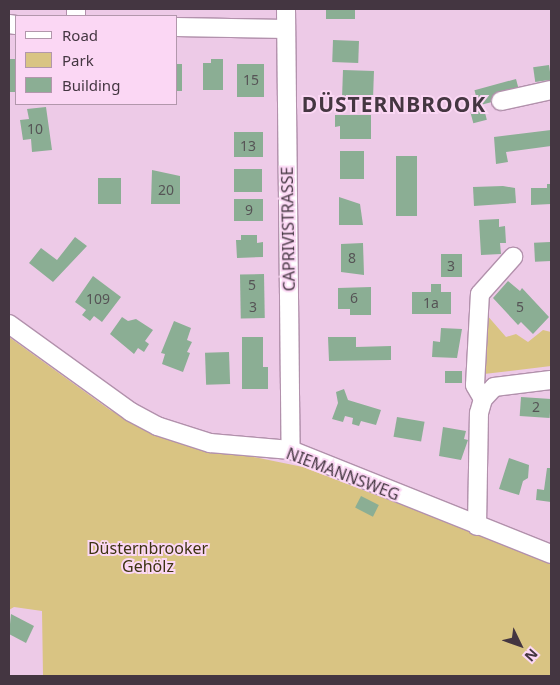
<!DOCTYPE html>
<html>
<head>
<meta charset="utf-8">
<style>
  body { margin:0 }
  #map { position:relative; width:560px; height:685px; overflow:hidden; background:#edcae7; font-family:"Noto Sans",sans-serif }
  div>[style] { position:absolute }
  .green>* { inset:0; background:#d9c483 }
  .building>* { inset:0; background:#8bae94; transform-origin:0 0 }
  .roads { filter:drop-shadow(1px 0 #b291ac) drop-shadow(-1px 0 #b291ac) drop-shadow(0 1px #b291ac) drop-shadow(0 -1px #b291ac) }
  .minor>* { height:18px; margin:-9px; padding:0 9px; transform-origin:9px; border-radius:9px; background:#fff }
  span { translate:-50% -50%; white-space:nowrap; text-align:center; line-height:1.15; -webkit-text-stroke:4px #fbd7f4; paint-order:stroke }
  .number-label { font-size:14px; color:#565456 }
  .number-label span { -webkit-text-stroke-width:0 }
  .street-label { font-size:16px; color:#443641 }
  .park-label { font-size:16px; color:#3d3311 }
  .district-label { font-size:21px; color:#443641; font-weight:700; letter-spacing:1px }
  .frame { position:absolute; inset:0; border:10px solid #443641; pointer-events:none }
  .legend { position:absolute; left:15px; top:15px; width:162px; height:90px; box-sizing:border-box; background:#fbd7f4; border:1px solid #b297ac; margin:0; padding:6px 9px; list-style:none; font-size:15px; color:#443641 }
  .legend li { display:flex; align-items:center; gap:10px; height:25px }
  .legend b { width:25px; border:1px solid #b297ac }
  .north { position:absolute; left:495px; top:620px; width:50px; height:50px; -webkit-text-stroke:4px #fbd7f4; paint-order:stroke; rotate:132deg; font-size:14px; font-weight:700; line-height:20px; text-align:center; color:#443641 }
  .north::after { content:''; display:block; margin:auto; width:18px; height:22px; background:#443641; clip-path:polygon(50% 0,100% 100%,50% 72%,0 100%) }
</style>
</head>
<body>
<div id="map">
  <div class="green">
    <i style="clip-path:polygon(486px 314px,506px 337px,516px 334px,528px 342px,543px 330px,551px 332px,551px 366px,484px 374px)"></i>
    <i style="clip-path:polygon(9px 337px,110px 410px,176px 441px,303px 467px,551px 562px,551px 676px,43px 676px,42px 611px,14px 607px,9px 610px)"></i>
  </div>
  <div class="building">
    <i style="left:326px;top:9px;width:29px;height:10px"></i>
    <i style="left:333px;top:40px;width:26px;height:22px;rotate:2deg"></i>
    <i style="left:9px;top:59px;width:7px;height:33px"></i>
    <i style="clip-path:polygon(211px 59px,223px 59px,223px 90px,203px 90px,203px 63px,211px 63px)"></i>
    <i style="left:176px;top:64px;width:6px;height:27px"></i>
    <i style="left:237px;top:64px;width:27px;height:33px"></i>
    <i style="left:549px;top:65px;width:15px;height:16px;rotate:82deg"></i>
    <i style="left:343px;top:70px;width:31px;height:31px;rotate:2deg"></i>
    <i style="left:516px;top:79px;width:16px;height:43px;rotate:75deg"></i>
    <i style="clip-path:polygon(46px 107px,52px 150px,32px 152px,31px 139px,23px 140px,20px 120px,29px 119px,27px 109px)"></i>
    <i style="left:484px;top:109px;width:11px;height:14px;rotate:75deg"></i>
    <i style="clip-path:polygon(335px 115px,371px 115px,371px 139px,340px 139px,340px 126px,335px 127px)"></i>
    <i style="clip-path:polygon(551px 130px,551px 146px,506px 152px,508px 162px,496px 164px,494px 137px)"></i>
    <i style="left:263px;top:132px;width:25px;height:29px;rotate:90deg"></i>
    <i style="left:340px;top:151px;width:24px;height:28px"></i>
    <i style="left:396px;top:156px;width:21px;height:60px"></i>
    <i style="left:234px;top:169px;width:28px;height:23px"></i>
    <i style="clip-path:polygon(152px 170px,180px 176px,180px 204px,151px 204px)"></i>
    <i style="left:98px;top:178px;width:23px;height:26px"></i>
    <i style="clip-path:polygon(547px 184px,551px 184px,551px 204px,531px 205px,531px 188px,547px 188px)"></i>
    <i style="clip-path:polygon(503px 186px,515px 188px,516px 203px,474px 206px,473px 187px)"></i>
    <i style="clip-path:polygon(339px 197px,360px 204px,363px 225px,339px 225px)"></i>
    <i style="left:234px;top:199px;width:29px;height:22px"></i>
    <i style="clip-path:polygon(499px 219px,499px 227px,505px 226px,506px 243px,500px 243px,501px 254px,481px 255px,479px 220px)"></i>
    <i style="clip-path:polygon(241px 235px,257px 235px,257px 243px,263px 242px,263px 257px,237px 258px,236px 240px,241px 240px)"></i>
    <i style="clip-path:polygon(75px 237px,87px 246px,53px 282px,29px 263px,41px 248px,57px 260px)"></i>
    <i style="left:550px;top:242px;width:19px;height:16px;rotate:87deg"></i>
    <i style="clip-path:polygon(363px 243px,364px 275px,341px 272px,341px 244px)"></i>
    <i style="left:441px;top:254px;width:21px;height:23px"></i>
    <i style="left:264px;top:274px;width:44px;height:24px;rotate:89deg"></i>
    <i style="clip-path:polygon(93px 276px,121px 297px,102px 322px,94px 316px,90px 321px,82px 315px,86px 310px,75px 302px)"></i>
    <i style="clip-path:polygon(508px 281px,520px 291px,522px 288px,549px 317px,533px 334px,521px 322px,518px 325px,493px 298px)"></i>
    <i style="clip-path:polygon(431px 284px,441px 284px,441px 292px,451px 292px,451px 314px,412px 314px,412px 292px,431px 292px)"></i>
    <i style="clip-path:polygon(371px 287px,371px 315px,350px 315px,350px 309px,338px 309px,338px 288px)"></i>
    <i style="clip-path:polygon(122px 317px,128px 321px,136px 319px,153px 330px,145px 341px,149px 344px,144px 352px,138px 348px,134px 354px,110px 334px)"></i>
    <i style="clip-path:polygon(174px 321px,191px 328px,187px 340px,192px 342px,187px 352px,190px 353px,183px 372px,162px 364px,165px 354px,161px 353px)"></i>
    <i style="clip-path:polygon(441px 328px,462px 329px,457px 358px,432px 357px,433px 341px,440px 342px)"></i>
    <i style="clip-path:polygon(242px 337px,263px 337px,263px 367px,268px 367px,268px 389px,242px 389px)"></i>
    <i style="clip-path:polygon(328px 337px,356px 337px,356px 347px,391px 346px,391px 360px,329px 361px)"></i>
    <i style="left:229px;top:352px;width:32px;height:24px;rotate:88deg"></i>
    <i style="left:445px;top:371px;width:17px;height:12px"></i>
    <i style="clip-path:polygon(344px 389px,348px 400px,381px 410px,376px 425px,361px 421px,359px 426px,352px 424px,353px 418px,345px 416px,343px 422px,332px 419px,338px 403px,336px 392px)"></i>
    <i style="left:521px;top:397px;width:30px;height:19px;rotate:4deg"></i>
    <i style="left:397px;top:417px;width:28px;height:20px;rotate:10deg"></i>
    <i style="clip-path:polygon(443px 427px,466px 431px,464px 439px,468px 440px,461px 460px,439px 456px)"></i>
    <i style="clip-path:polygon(509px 458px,529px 465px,528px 478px,523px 481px,519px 495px,499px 489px)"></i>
    <i style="clip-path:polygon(547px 468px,551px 468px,551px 502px,536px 500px,537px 489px,544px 490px)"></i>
    <i style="left:361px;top:496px;width:20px;height:13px;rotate:27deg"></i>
    <i style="clip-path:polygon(11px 614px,34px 626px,26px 643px,9px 634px)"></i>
  </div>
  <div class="roads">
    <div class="minor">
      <i style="left:286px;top:9px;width:441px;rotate:89.4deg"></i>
      <i style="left:76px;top:16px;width:7px;rotate:-90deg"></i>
      <i style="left:9px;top:24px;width:7px;rotate:8deg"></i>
      <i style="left:176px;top:27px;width:110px;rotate:1deg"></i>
      <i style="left:501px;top:101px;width:51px;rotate:-12.4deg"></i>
      <i style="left:9px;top:324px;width:150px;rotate:35.8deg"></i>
      <i style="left:131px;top:412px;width:30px;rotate:28deg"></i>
      <i style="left:157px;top:426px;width:56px;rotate:17.8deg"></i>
      <i style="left:210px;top:443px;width:81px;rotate:4.9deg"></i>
      <i style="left:291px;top:450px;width:280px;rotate:21.8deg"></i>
      <i style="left:483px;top:399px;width:16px;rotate:-120deg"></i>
      <i style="left:475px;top:385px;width:91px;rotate:-86.9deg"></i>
      <i style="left:480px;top:294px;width:50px;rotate:-48.3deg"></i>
      <i style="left:477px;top:526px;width:113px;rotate:-89deg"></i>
      <i style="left:479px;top:413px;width:15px;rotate:-74deg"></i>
      <i style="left:483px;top:399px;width:16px;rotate:-47deg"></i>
      <i style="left:494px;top:387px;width:57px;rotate:-7deg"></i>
    </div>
  </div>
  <div class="number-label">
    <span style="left:251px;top:80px">15</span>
    <span style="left:35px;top:129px">10</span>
    <span style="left:248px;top:146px">13</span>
    <span style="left:166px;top:190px">20</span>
    <span style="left:249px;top:210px">9</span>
    <span style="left:352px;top:258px">8</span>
    <span style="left:451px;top:266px">3</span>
    <span style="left:252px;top:285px">5</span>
    <span style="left:354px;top:298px">6</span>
    <span style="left:98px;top:299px">109</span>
    <span style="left:431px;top:303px">1a</span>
    <span style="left:253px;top:307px">3</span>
    <span style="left:520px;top:307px">5</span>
    <span style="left:536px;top:407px">2</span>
  </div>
  <div class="street-label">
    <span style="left:288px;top:229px;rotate:-91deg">CAPRIVISTRASSE</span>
    <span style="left:343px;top:474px;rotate:21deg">NIEMANNSWEG</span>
  </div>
  <div class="park-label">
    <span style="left:148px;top:557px">Düsternbrooker<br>Gehölz</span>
  </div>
  <div class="district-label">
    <span style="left:394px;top:104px">DÜSTERNBROOK</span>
  </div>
  <div class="frame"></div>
  <ul class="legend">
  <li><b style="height:6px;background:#fff"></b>Road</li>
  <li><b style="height:14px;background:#d9c483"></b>Park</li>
  <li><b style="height:14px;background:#8bae94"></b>Building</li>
  </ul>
  <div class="north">N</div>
</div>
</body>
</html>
